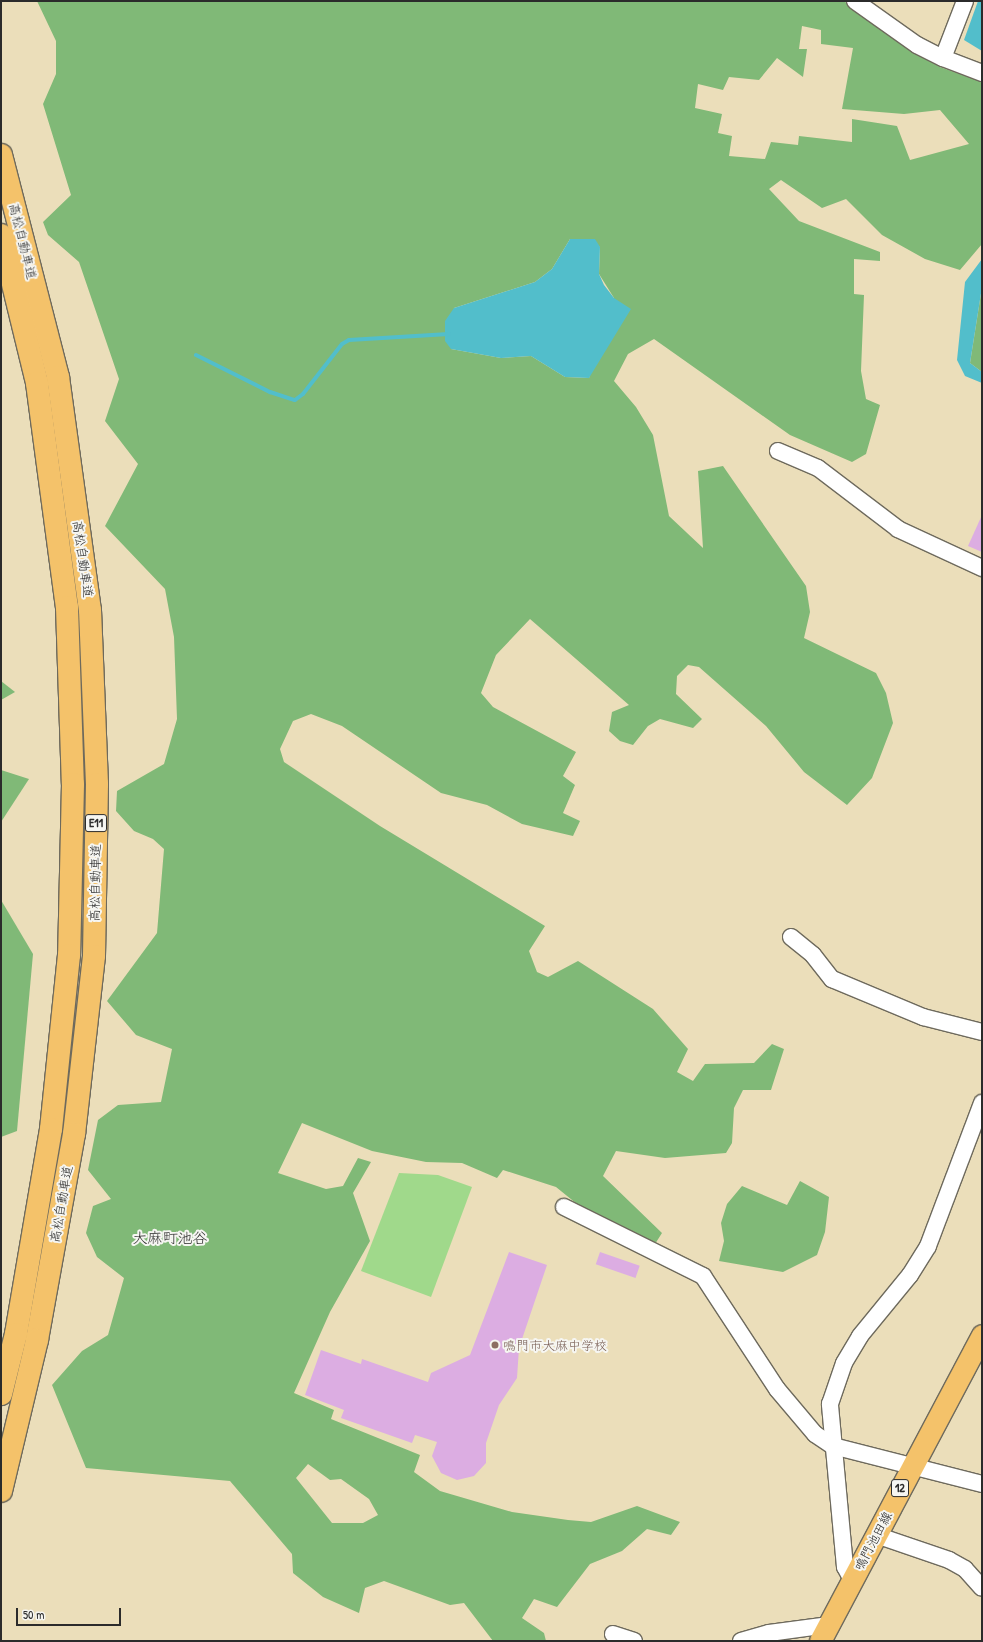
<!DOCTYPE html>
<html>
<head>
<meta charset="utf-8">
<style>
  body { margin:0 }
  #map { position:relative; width:983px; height:1642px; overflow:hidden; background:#ebdeba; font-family:"Patrick Hand","Klee One",sans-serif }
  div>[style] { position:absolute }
  .green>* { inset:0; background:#a0d98b }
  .forest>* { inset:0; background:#80b977 }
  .water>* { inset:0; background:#52becb }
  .stream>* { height:4px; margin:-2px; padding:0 2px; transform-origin:2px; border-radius:2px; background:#52becb }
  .building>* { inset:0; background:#dcade2; transform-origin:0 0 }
  .roads { filter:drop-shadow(1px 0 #6e6a5d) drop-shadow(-1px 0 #6e6a5d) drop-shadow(0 1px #6e6a5d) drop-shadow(0 -1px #6e6a5d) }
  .minor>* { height:16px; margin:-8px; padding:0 8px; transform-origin:8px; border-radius:8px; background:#fff }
  .major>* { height:21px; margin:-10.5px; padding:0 10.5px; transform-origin:10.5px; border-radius:10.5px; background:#f4c26a }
  .highway>* { height:22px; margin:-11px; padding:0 11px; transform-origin:11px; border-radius:11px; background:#f4c26a }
  .dots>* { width:11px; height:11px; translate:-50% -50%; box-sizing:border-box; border:2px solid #f6f6f2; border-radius:50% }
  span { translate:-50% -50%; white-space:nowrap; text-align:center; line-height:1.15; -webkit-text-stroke:4px #f6f6f2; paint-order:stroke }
  .shield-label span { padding:1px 3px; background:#f6f6f2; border:1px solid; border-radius:3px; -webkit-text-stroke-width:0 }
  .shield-label { font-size:12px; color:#2b2b2b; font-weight:700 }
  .street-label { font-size:13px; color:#2b2b2b }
  .education-label { font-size:13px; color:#785e54 }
  .left { translate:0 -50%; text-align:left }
  .quarter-label { font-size:15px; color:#2b2b2b }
  .frame { position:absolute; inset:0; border:2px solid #2b2b2b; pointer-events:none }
  .scale { position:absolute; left:16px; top:1608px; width:105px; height:18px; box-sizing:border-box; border:2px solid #2b2b2b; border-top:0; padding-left:5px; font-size:12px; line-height:14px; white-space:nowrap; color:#2b2b2b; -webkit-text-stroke:3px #f6f6f2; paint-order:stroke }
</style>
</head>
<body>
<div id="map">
  <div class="green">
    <i style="clip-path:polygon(399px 1173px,438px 1175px,472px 1187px,431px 1297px,361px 1271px)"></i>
  </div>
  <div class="forest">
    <i style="clip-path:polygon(evenodd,37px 1px,844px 1px,886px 34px,940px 67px,982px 82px,982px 244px,960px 270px,925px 259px,882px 235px,846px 199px,822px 208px,781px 180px,769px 189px,799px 221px,880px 252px,880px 261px,854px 259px,854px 294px,864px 295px,861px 371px,866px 399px,880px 405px,866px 454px,852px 462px,790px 435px,654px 339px,628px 354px,614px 381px,636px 407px,653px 435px,669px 516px,703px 548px,698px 471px,723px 466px,806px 586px,810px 612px,804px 638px,876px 673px,886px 693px,893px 723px,872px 778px,847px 805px,804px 772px,766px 726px,699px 667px,688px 665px,677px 676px,676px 694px,702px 719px,693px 728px,660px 719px,648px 726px,633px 745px,620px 741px,609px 731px,612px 712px,629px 705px,530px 619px,496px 655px,481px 693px,493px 707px,576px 752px,563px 776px,575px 785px,563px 813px,580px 821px,573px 836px,522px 824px,487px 805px,441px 793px,342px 726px,311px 714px,293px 721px,280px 749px,284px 762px,380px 826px,545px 926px,529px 951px,537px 972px,548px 977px,578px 961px,653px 1009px,688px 1049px,677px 1072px,693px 1081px,705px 1064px,754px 1063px,772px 1044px,784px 1049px,771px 1090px,743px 1090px,734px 1108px,732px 1143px,726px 1153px,665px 1158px,616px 1151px,603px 1176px,662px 1233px,655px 1244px,577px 1204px,556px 1187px,503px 1170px,497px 1178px,462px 1163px,426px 1162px,372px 1151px,302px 1123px,278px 1173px,326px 1189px,343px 1186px,358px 1158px,371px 1162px,353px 1193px,370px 1241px,330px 1312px,294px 1393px,334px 1410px,331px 1419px,420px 1455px,414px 1472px,440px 1491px,512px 1512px,568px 1520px,591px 1522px,637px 1506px,680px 1522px,671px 1535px,647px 1529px,622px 1551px,590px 1564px,557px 1607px,534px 1599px,522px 1618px,544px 1633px,546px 1641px,493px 1641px,464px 1603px,450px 1605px,384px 1581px,365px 1588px,359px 1613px,323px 1597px,293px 1573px,292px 1554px,230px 1481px,86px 1468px,52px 1385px,82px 1351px,108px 1335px,124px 1278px,97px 1257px,86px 1233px,93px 1206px,111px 1199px,88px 1170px,98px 1120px,118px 1105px,161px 1102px,172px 1049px,136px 1035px,107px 1001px,157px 933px,164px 849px,153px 839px,134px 831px,116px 811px,117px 791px,164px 764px,177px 719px,174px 637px,165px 589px,105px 526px,138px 464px,105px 421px,119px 379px,79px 262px,48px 235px,43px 222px,71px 195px,43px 104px,56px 74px,56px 41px,37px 1px,802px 26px,821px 30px,821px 44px,853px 48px,842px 109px,904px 114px,940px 110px,969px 144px,910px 160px,897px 126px,852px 119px,852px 142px,799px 136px,798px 145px,771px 142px,765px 159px,729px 156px,732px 136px,718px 133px,722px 114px,695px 108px,698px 84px,723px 90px,729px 77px,759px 80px,777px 58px,803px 77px,807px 49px,799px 49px,802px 26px,37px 1px,570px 239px,600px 247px,599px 274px,614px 298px,589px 378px,565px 377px,531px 356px,501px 358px,451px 349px,454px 308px,535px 282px,552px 269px,570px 239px,37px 1px,308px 1464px,330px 1480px,341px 1479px,369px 1499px,378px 1515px,363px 1523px,332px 1523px,296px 1478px,308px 1464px)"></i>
    <i style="clip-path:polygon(982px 287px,982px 372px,970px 363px)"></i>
    <i style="clip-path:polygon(1px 681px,15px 692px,1px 700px)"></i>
    <i style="clip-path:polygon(1px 770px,29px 779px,1px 822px)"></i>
    <i style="clip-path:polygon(1px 900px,33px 954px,17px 1131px,1px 1137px)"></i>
    <i style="clip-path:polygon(800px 1181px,829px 1197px,825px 1232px,817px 1255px,783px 1272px,719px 1261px,724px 1241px,721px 1223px,727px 1204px,742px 1186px,787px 1205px)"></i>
  </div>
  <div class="water">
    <i style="clip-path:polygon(978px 1px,982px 1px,982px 51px,964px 40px)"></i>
    <i style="clip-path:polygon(570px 239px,595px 239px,600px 247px,599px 274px,604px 285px,614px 298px,631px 309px,589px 378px,565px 377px,531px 356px,501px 358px,451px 349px,445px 341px,445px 321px,454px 308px,535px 282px,552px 269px)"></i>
    <i style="clip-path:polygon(982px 259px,982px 287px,970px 363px,982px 372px,982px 383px,965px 376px,957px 360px,965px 282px)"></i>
  </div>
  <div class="stream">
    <i style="left:196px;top:355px;width:83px;rotate:26.6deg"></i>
    <i style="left:270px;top:392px;width:26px;rotate:18deg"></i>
    <i style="left:295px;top:400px;width:10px;rotate:-37deg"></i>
    <i style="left:303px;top:394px;width:63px;rotate:-52deg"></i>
    <i style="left:342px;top:344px;width:8px;rotate:-30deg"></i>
    <i style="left:349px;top:340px;width:100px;rotate:-3.4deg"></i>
  </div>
  <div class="building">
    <i style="clip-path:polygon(982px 515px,982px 552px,968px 546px)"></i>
    <i style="clip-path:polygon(509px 1252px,547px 1265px,519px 1348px,517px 1378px,499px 1405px,486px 1443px,486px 1463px,474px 1476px,457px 1480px,441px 1473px,432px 1456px,437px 1442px,415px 1435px,412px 1443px,341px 1418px,344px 1410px,305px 1395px,321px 1350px,361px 1364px,362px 1359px,428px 1382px,431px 1373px,470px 1355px)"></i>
    <i style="left:600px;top:1252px;width:42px;height:13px;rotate:19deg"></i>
  </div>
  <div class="roads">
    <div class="minor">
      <i style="left:855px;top:1px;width:76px;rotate:35.4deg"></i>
      <i style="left:917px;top:45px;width:29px;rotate:27deg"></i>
      <i style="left:965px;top:1px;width:61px;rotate:111.1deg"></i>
      <i style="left:943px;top:58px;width:42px;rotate:21deg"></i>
      <i style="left:778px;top:451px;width:43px;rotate:23deg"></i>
      <i style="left:818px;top:468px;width:101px;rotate:37.3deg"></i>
      <i style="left:898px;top:529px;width:93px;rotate:24.9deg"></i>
      <i style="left:791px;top:937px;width:28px;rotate:39deg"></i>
      <i style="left:813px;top:955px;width:31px;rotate:52deg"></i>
      <i style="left:832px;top:979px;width:99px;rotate:22.7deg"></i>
      <i style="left:923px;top:1017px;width:61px;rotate:14.3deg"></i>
      <i style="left:564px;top:1207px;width:155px;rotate:26.4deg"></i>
      <i style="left:703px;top:1276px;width:135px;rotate:56.8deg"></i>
      <i style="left:777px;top:1389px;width:59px;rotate:49.8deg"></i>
      <i style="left:815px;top:1434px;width:22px;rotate:34deg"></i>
      <i style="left:833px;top:1446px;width:154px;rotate:14.3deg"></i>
      <i style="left:876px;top:1535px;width:77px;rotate:18.9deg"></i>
      <i style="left:949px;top:1560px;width:18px;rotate:29deg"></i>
      <i style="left:965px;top:1569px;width:25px;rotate:48deg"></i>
      <i style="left:852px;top:1580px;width:15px;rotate:-118deg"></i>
      <i style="left:845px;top:1567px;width:164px;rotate:-95.3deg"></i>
      <i style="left:830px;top:1404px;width:43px;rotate:-71.1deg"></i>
      <i style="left:844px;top:1363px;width:31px;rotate:-59deg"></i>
      <i style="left:860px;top:1336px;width:79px;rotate:-50.7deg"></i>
      <i style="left:910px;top:1275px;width:34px;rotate:-58deg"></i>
      <i style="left:928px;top:1246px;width:153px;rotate:-69.3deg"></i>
      <i style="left:613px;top:1634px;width:22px;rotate:18deg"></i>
      <i style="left:741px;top:1641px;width:29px;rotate:-16deg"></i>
      <i style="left:769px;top:1633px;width:61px;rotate:-7.6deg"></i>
    </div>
    <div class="major">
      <i style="left:820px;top:1641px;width:346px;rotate:-62.1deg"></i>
    </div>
    <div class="highway">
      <i style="left:1px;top:155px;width:229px;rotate:75.6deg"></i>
      <i style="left:58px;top:377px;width:235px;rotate:82.2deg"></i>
      <i style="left:90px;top:610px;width:174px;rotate:87.7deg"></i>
      <i style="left:97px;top:784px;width:172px;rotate:91deg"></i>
      <i style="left:94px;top:956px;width:179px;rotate:96.4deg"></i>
      <i style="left:74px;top:1134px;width:209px;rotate:100.2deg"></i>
      <i style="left:37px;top:1340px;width:155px;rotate:103.4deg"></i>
      <i style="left:1px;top:235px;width:152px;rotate:76.3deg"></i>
      <i style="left:37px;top:383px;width:226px;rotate:82.4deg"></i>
      <i style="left:67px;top:607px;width:177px;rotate:88.1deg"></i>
      <i style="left:73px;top:784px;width:171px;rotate:91.3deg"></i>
      <i style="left:69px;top:955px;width:175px;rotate:95.9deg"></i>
      <i style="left:51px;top:1129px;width:208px;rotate:99.7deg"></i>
      <i style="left:16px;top:1334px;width:62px;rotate:104deg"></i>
    </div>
  </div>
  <div class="dots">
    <i style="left:495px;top:1345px;background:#8d6e63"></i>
  </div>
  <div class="shield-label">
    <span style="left:96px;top:823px">E11</span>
    <span style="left:900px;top:1488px">12</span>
  </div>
  <div class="street-label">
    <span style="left:23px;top:241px;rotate:76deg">高松自動車道</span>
    <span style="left:83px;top:559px;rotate:82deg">高松自動車道</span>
    <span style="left:95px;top:883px;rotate:-89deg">高松自動車道</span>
    <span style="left:61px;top:1204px;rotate:-80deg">高松自動車道</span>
    <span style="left:873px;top:1541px;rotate:-62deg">鳴門池田線</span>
  </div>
  <div class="education-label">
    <span class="left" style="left:503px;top:1345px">鳴門市大麻中学校</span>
  </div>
  <div class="quarter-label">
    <span style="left:170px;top:1238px">大麻町池谷</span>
  </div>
  <div class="frame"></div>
  <div class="scale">50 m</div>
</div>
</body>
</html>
